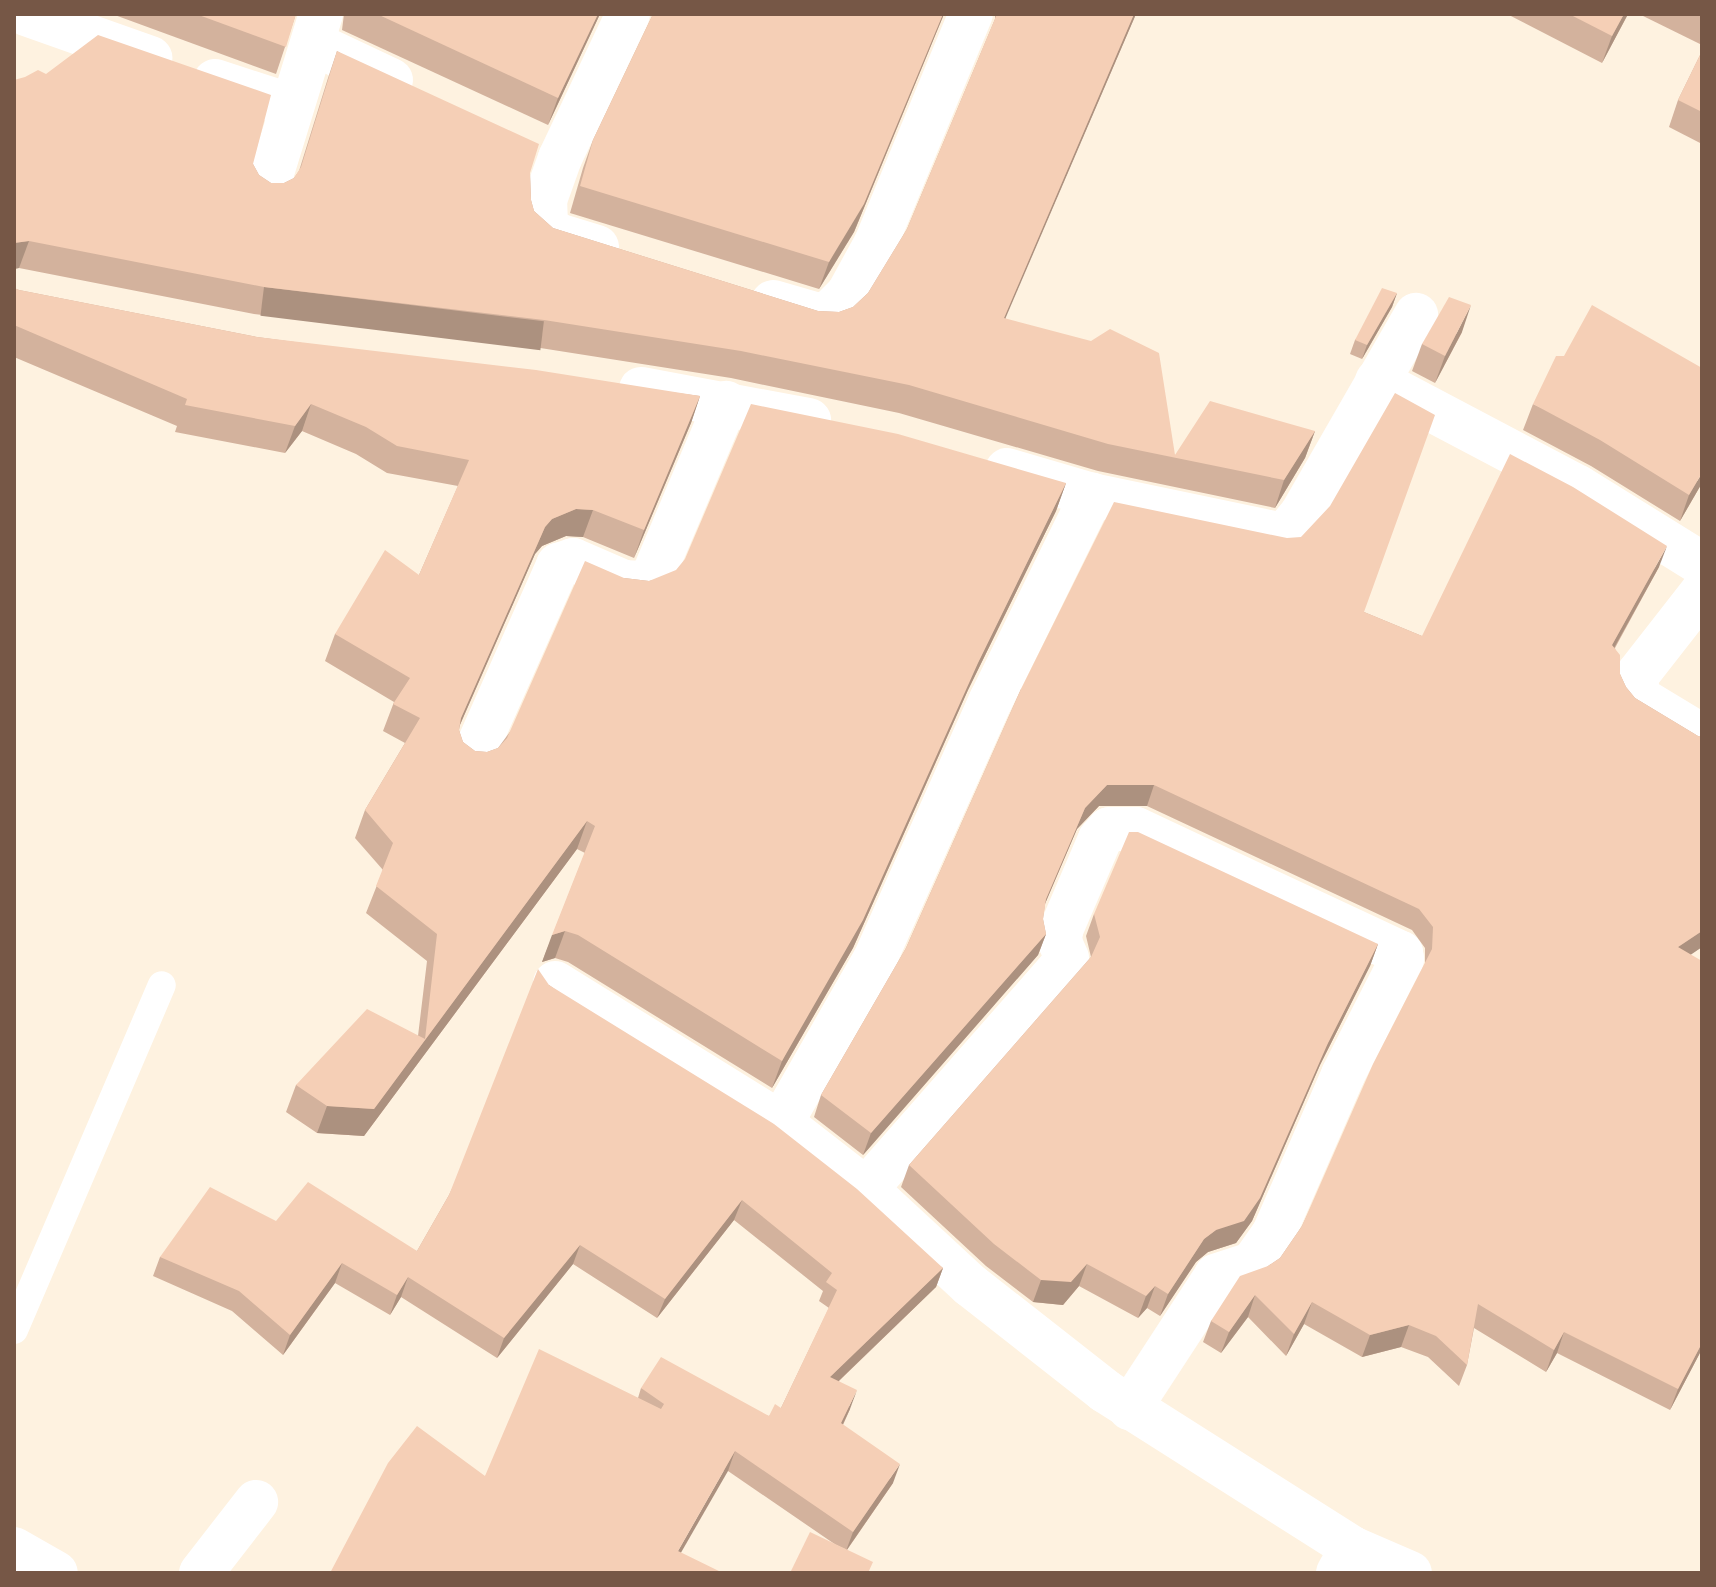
<!DOCTYPE html>
<html>
<head>
<meta charset="utf-8">
<style>
  body { margin:0 }
  #map { position:relative; width:1716px; height:1587px; overflow:hidden; background:#fef2e0; font-family:"PT Sans",sans-serif }
  div>[style] { position:absolute }
  .service>* { height:28px; margin:-14px; padding:0 14px; transform-origin:14px; border-radius:14px; background:#fff }
  .minor>* { height:44px; margin:-22px; padding:0 22px; transform-origin:22px; border-radius:22px; background:#fff }
  .tertiary>* { height:44px; margin:-22px; padding:0 22px; transform-origin:22px; border-radius:22px; background:#fff }
  .wall>* { inset:0; background:#d3b29d }
  .shaded-wall>* { inset:0; background:#ac917f; transform-origin:0 0 }
  .building>* { inset:0; background:#f5cfb6 }
  span { translate:-50% -50%; white-space:nowrap; text-align:center; line-height:1.15; -webkit-text-stroke:8px #fff6e8; paint-order:stroke }
  .frame { position:absolute; inset:0; border:16px solid #765746; pointer-events:none }
</style>
</head>
<body>
<div id="map">
  <div class="service">
    <i style="left:14px;top:1330px;width:375px;rotate:-66.8deg"></i>
  </div>
  <div class="minor">
    <i style="left:26px;top:14px;width:132px;rotate:19.5deg"></i>
    <i style="left:314px;top:44px;width:85px;rotate:25.1deg"></i>
    <i style="left:215px;top:81px;width:81px;rotate:18deg"></i>
    <i style="left:268px;top:186px;width:180px;rotate:-72.9deg"></i>
    <i style="left:597px;top:247px;width:41px;rotate:-162.9deg"></i>
    <i style="left:558px;top:235px;width:15px;rotate:-143deg"></i>
    <i style="left:546px;top:226px;width:26px;rotate:-92deg"></i>
    <i style="left:545px;top:200px;width:45px;rotate:-70.3deg"></i>
    <i style="left:560px;top:158px;width:159px;rotate:-64.7deg"></i>
    <i style="left:773px;top:302px;width:44px;rotate:15.9deg"></i>
    <i style="left:815px;top:314px;width:13px"></i>
    <i style="left:828px;top:314px;width:28px;rotate:-45deg"></i>
    <i style="left:848px;top:294px;width:58px;rotate:-61.2deg"></i>
    <i style="left:876px;top:243px;width:248px;rotate:-67.5deg"></i>
    <i style="left:1377px;top:381px;width:227px;rotate:27.8deg"></i>
    <i style="left:1578px;top:487px;width:146px;rotate:31.8deg"></i>
    <i style="left:641px;top:389px;width:171px;rotate:10.5deg"></i>
    <i style="left:1007px;top:470px;width:89px;rotate:16.4deg"></i>
    <i style="left:1092px;top:495px;width:196px;rotate:11.8deg"></i>
    <i style="left:1284px;top:535px;width:26px;rotate:-50deg"></i>
    <i style="left:1301px;top:515px;width:231px;rotate:-60.1deg"></i>
    <i style="left:1702px;top:592px;width:104px;rotate:128deg"></i>
    <i style="left:1638px;top:674px;width:13px;rotate:99deg"></i>
    <i style="left:1636px;top:687px;width:13px;rotate:67deg"></i>
    <i style="left:1641px;top:699px;width:71px;rotate:31.2deg"></i>
    <i style="left:474px;top:755px;width:208px;rotate:-66.1deg"></i>
    <i style="left:558px;top:565px;width:16px;rotate:-18deg"></i>
    <i style="left:573px;top:560px;width:56px;rotate:23.3deg"></i>
    <i style="left:624px;top:582px;width:17px;rotate:3deg"></i>
    <i style="left:641px;top:583px;width:14px;rotate:-30deg"></i>
    <i style="left:653px;top:576px;width:188px;rotate:-67.1deg"></i>
    <i style="left:555px;top:983px;width:266px;rotate:31.8deg"></i>
    <i style="left:781px;top:1123px;width:108px;rotate:37.8deg"></i>
    <i style="left:866px;top:1189px;width:142px;rotate:42.7deg"></i>
    <i style="left:970px;top:1285px;width:172px;rotate:38.1deg"></i>
    <i style="left:1105px;top:1391px;width:293px;rotate:32.4deg"></i>
    <i style="left:781px;top:1123px;width:189px;rotate:-60.2deg"></i>
    <i style="left:875px;top:959px;width:284px;rotate:-65.9deg"></i>
    <i style="left:991px;top:700px;width:229px;rotate:-63.8deg"></i>
    <i style="left:866px;top:1189px;width:297px;rotate:-48.7deg"></i>
    <i style="left:1062px;top:966px;width:9px;rotate:-58deg"></i>
    <i style="left:1067px;top:958px;width:17px;rotate:-114deg"></i>
    <i style="left:1060px;top:942px;width:12px;rotate:-85deg"></i>
    <i style="left:1061px;top:930px;width:99px;rotate:-66.8deg"></i>
    <i style="left:1100px;top:839px;width:13px;rotate:-48deg"></i>
    <i style="left:1109px;top:829px;width:27px"></i>
    <i style="left:1136px;top:829px;width:293px;rotate:25.1deg"></i>
    <i style="left:1401px;top:953px;width:6px;rotate:81deg"></i>
    <i style="left:1402px;top:959px;width:130px;rotate:117deg"></i>
    <i style="left:1343px;top:1075px;width:172px;rotate:113.6deg"></i>
    <i style="left:1274px;top:1233px;width:38px;rotate:125deg"></i>
    <i style="left:1252px;top:1264px;width:38px;rotate:162deg"></i>
    <i style="left:1216px;top:1276px;width:158px;rotate:123.1deg"></i>
    <i style="left:201px;top:1573px;width:90px;rotate:-52.2deg"></i>
  </div>
  <div class="tertiary">
    <i style="left:14px;top:1549px;width:48px;rotate:29.7deg"></i>
    <i style="left:1338px;top:1573px;width:29px;rotate:-61deg"></i>
    <i style="left:1352px;top:1548px;width:63px;rotate:23.3deg"></i>
  </div>
  <div class="wall">
    <i style="clip-path:polygon(112px 14px,296px 14px,276px 74px)"></i>
    <i style="clip-path:polygon(344px 14px,600px 14px,548px 125px,342px 30px)"></i>
    <i style="clip-path:polygon(653px 14px,944px 14px,854px 232px,819px 289px,570px 213px,583px 168px,593px 140px)"></i>
    <i style="clip-path:polygon(995px 14px,1136px 14px,1005px 318px,1175px 455px,1315px 431px,1305px 458px,1275px 508px,1098px 471px,899px 413px,731px 378px,534px 347px,254px 314px,19px 268px,14px 269px,14px 80px,253px 164px,259px 175px,271px 183px,284px 183px,294px 178px,299px 171px,328px 78px,337px 51px,530px 173px,531px 200px,534px 211px,553px 228px,818px 311px,839px 312px,853px 307px,868px 293px,907px 229px,995px 19px)"></i>
    <i style="clip-path:polygon(1507px 14px,1628px 14px,1602px 63px)"></i>
    <i style="clip-path:polygon(1639px 14px,1702px 14px,1702px 45px)"></i>
    <i style="clip-path:polygon(1702px 51px,1702px 144px,1669px 127px,1678px 100px)"></i>
    <i style="clip-path:polygon(14px 288px,19px 290px,257px 337px,700px 396px,691px 423px,634px 558px,583px 537px,566px 536px,542px 546px,535px 554px,460px 725px,459px 730px,463px 742px,475px 751px,487px 752px,498px 748px,624px 578px,649px 581px,1066px 483px,1056px 511px,968px 690px,853px 948px,772px 1088px,568px 962px,555px 958px,542px 962px,585px 853px,577px 849px,364px 1136px,317px 1133px,286px 1112px,296px 1085px,418px 1036px,427px 961px,366px 913px,383px 870px,355px 838px,365px 810px,405px 743px,383px 731px,394px 702px,325px 661px,335px 634px,419px 575px,458px 486px,387px 473px,356px 454px,302px 431px,285px 453px,175px 432px,177px 426px,14px 357px)"></i>
    <i style="clip-path:polygon(1397px 293px,1392px 307px,1362px 359px,1350px 354px,1355px 340px)"></i>
    <i style="clip-path:polygon(1462px 332px,1435px 383px,1412px 371px,1422px 344px)"></i>
    <i style="clip-path:polygon(1533px 404px,1702px 483px,1680px 521px,1591px 466px,1523px 430px)"></i>
    <i style="clip-path:polygon(1659px 567px,1615px 648px,1620px 674px,1626px 687px,1635px 698px,1698px 736px,1702px 737px,1702px 947px,1691px 954px,1702px 1349px,1670px 1410px,1557px 1353px,1546px 1372px,1474px 1328px,1467px 1365px,1459px 1386px,1428px 1357px,1401px 1347px,1362px 1357px,1304px 1324px,1286px 1356px,1248px 1317px,1221px 1353px,1203px 1342px,1211px 1321px,1268px 1266px,1280px 1258px,1302px 1226px,1425px 964px,1425px 948px,1412px 930px,1147px 806px,1099px 806px,1077px 829px,1045px 904px,1043px 919px,1046px 934px,1038px 955px,863px 1155px,814px 1117px,821px 1095px,906px 948px,1021px 689px,1364px 612px,1422px 636px)"></i>
    <i style="clip-path:polygon(1094px 914px,1378px 944px,1370px 966px,1320px 1065px,1252px 1221px,1236px 1243px,1208px 1252px,1196px 1262px,1160px 1316px,1147px 1308px,1138px 1318px,1079px 1286px,1063px 1305px,1033px 1302px,986px 1266px,901px 1187px,909px 1165px,1091px 957px,1086px 936px)"></i>
    <i style="clip-path:polygon(549px 985px,943px 1268px,936px 1287px,839px 1381px,850px 1409px,843px 1425px,893px 1483px,847px 1550px,836px 1545px,728px 1471px,485px 1476px,638px 1398px,641px 1388px,769px 1416px,781px 1408px,829px 1308px,819px 1301px,823px 1291px,734px 1220px,657px 1318px,573px 1264px,497px 1358px,401px 1297px,390px 1315px,335px 1283px,283px 1355px,232px 1311px,153px 1276px,160px 1257px,276px 1221px,417px 1251px,449px 1195px)"></i>
  </div>
  <div class="shaded-wall">
    <i style="clip-path:polygon(598px 14px,600px 14px,548px 125px,558px 98px)"></i>
    <i style="clip-path:polygon(943px 14px,944px 14px,854px 232px,819px 289px,829px 262px)"></i>
    <i style="clip-path:polygon(1134px 14px,1136px 14px,994px 345px,1004px 318px)"></i>
    <i style="clip-path:polygon(1624px 14px,1628px 14px,1602px 63px,1612px 36px)"></i>
    <i style="clip-path:polygon(29px 241px,19px 268px,14px 269px,14px 243px)"></i>
    <i style="left:264px;top:287px;width:282px;height:29px;rotate:7deg"></i>
    <i style="clip-path:polygon(1397px 293px,1392px 307px,1362px 359px,1367px 345px)"></i>
    <i style="clip-path:polygon(1471px 305px,1462px 332px,1435px 383px,1445px 356px)"></i>
    <i style="clip-path:polygon(700px 396px,691px 423px,634px 558px,644px 530px)"></i>
    <i style="clip-path:polygon(311px 404px,302px 431px,285px 453px,295px 426px)"></i>
    <i style="clip-path:polygon(1315px 431px,1305px 458px,1275px 508px,1284px 480px)"></i>
    <i style="clip-path:polygon(1702px 473px,1702px 483px,1680px 521px,1689px 495px)"></i>
    <i style="clip-path:polygon(1066px 483px,1056px 511px,968px 690px,853px 948px,772px 1088px,782px 1061px)"></i>
    <i style="clip-path:polygon(576px 509px,593px 510px,583px 537px,566px 536px,542px 546px,535px 554px,451px 745px,461px 718px,545px 527px,552px 519px)"></i>
    <i style="clip-path:polygon(1667px 546px,1659px 567px,1604px 666px,1612px 645px)"></i>
    <i style="clip-path:polygon(1107px 785px,1154px 785px,1147px 806px,1099px 806px,1077px 829px,1038px 920px,1046px 899px,1085px 808px)"></i>
    <i style="clip-path:polygon(587px 821px,577px 849px,364px 1136px,317px 1133px,327px 1106px,374px 1109px)"></i>
    <i style="clip-path:polygon(565px 931px,555px 958px,542px 962px,552px 935px)"></i>
    <i style="clip-path:polygon(1702px 931px,1702px 947px,1670px 969px,1678px 947px)"></i>
    <i style="clip-path:polygon(1046px 934px,1038px 955px,863px 1155px,871px 1133px)"></i>
    <i style="clip-path:polygon(1378px 944px,1370px 966px,1320px 1065px,1252px 1221px,1236px 1243px,1208px 1252px,1196px 1262px,1160px 1316px,1168px 1294px,1204px 1239px,1216px 1230px,1328px 1043px)"></i>
    <i style="clip-path:polygon(742px 1200px,734px 1220px,657px 1318px,665px 1299px)"></i>
    <i style="clip-path:polygon(580px 1245px,573px 1264px,497px 1358px,504px 1338px)"></i>
    <i style="clip-path:polygon(342px 1263px,335px 1283px,283px 1355px,290px 1335px)"></i>
    <i style="clip-path:polygon(1087px 1264px,1079px 1286px,1063px 1305px,1033px 1302px,1041px 1280px)"></i>
    <i style="clip-path:polygon(943px 1268px,936px 1287px,823px 1396px,830px 1377px)"></i>
    <i style="clip-path:polygon(408px 1277px,401px 1297px,390px 1315px,397px 1295px)"></i>
    <i style="clip-path:polygon(1155px 1286px,1147px 1308px,1138px 1318px,1146px 1296px)"></i>
    <i style="clip-path:polygon(1255px 1295px,1248px 1317px,1221px 1353px,1229px 1332px)"></i>
    <i style="clip-path:polygon(1312px 1302px,1304px 1324px,1286px 1356px,1294px 1334px)"></i>
    <i style="clip-path:polygon(1409px 1325px,1401px 1347px,1362px 1357px,1370px 1335px)"></i>
    <i style="clip-path:polygon(1564px 1332px,1557px 1353px,1546px 1372px,1554px 1350px)"></i>
    <i style="clip-path:polygon(1702px 1343px,1702px 1349px,1670px 1410px,1678px 1389px)"></i>
    <i style="clip-path:polygon(857px 1390px,850px 1409px,834px 1443px,841px 1423px)"></i>
    <i style="clip-path:polygon(735px 1451px,728px 1471px,671px 1570px,678px 1551px)"></i>
    <i style="clip-path:polygon(900px 1464px,893px 1483px,846px 1551px,853px 1532px)"></i>
  </div>
  <div class="building">
    <i style="clip-path:polygon(196px 14px,296px 14px,286px 47px)"></i>
    <i style="clip-path:polygon(377px 14px,598px 14px,558px 98px)"></i>
    <i style="clip-path:polygon(653px 14px,943px 14px,864px 204px,829px 262px,580px 186px,593px 140px)"></i>
    <i style="clip-path:polygon(997px 14px,1134px 14px,1004px 318px,1091px 341px,1110px 329px,1159px 353px,1175px 455px,1210px 401px,1315px 431px,1284px 480px,1108px 444px,909px 385px,741px 351px,544px 320px,264px 287px,29px 241px,14px 243px,14px 80px,25px 77px,38px 70px,46px 74px,98px 35px,271px 95px,253px 164px,259px 175px,271px 183px,284px 183px,294px 178px,301px 167px,337px 51px,539px 144px,530px 173px,531px 200px,534px 211px,553px 228px,818px 311px,839px 312px,853px 307px,868px 293px,907px 229px)"></i>
    <i style="clip-path:polygon(1569px 14px,1624px 14px,1612px 36px)"></i>
    <i style="clip-path:polygon(1702px 51px,1702px 112px,1678px 100px)"></i>
    <i style="clip-path:polygon(14px 288px,19px 290px,257px 337px,536px 370px,700px 396px,644px 530px,593px 510px,576px 509px,552px 519px,545px 527px,461px 718px,459px 730px,463px 742px,475px 751px,487px 752px,498px 748px,507px 738px,585px 561px,624px 578px,649px 581px,676px 570px,685px 559px,751px 404px,898px 434px,1066px 483px,978px 663px,863px 920px,782px 1061px,578px 935px,565px 931px,552px 935px,595px 826px,587px 821px,374px 1109px,327px 1106px,296px 1085px,367px 1009px,425px 1039px,437px 934px,376px 886px,393px 843px,365px 810px,420px 718px,393px 704px,410px 678px,335px 634px,385px 550px,419px 575px,469px 460px,397px 446px,366px 427px,311px 404px,295px 426px,185px 405px,187px 399px,14px 325px)"></i>
    <i style="clip-path:polygon(1382px 288px,1397px 293px,1367px 345px,1355px 340px)"></i>
    <i style="clip-path:polygon(1449px 297px,1471px 305px,1445px 356px,1422px 344px)"></i>
    <i style="clip-path:polygon(1592px 305px,1702px 368px,1702px 473px,1689px 495px,1600px 440px,1533px 404px,1556px 356px,1564px 356px)"></i>
    <i style="clip-path:polygon(1395px 393px,1435px 415px,1364px 612px,1422px 636px,1510px 454px,1573px 487px,1667px 546px,1612px 645px,1620px 655px,1620px 674px,1626px 687px,1635px 698px,1698px 736px,1702px 737px,1702px 931px,1678px 947px,1702px 961px,1702px 1343px,1678px 1389px,1564px 1332px,1554px 1350px,1478px 1304px,1467px 1365px,1436px 1336px,1409px 1325px,1370px 1335px,1312px 1302px,1294px 1334px,1255px 1295px,1229px 1332px,1211px 1321px,1240px 1276px,1268px 1266px,1280px 1258px,1302px 1226px,1373px 1064px,1432px 949px,1433px 927px,1419px 909px,1154px 785px,1107px 785px,1085px 808px,1046px 899px,1043px 919px,1046px 934px,871px 1133px,821px 1095px,906px 948px,1021px 689px,1114px 502px,1287px 538px,1301px 537px,1330px 506px)"></i>
    <i style="clip-path:polygon(1129px 832px,1138px 832px,1378px 944px,1328px 1043px,1260px 1198px,1244px 1221px,1216px 1230px,1204px 1239px,1168px 1294px,1155px 1286px,1146px 1296px,1087px 1264px,1071px 1282px,1041px 1280px,994px 1244px,909px 1165px,1091px 957px,1100px 937px,1094px 914px)"></i>
    <i style="clip-path:polygon(538px 969px,549px 985px,774px 1124px,857px 1189px,943px 1268px,830px 1377px,857px 1390px,841px 1423px,900px 1464px,853px 1532px,735px 1451px,678px 1551px,723px 1573px,330px 1573px,388px 1463px,417px 1426px,485px 1476px,539px 1349px,661px 1409px,664px 1404px,641px 1388px,661px 1357px,769px 1416px,775px 1404px,781px 1408px,837px 1290px,826px 1282px,832px 1273px,742px 1200px,665px 1299px,580px 1245px,504px 1338px,408px 1277px,397px 1295px,342px 1263px,290px 1335px,239px 1291px,160px 1257px,210px 1187px,276px 1221px,308px 1182px,417px 1251px,449px 1195px)"></i>
    <i style="clip-path:polygon(810px 1532px,873px 1562px,868px 1573px,790px 1573px)"></i>
  </div>
  <div class="frame"></div>
</div>
</body>
</html>
